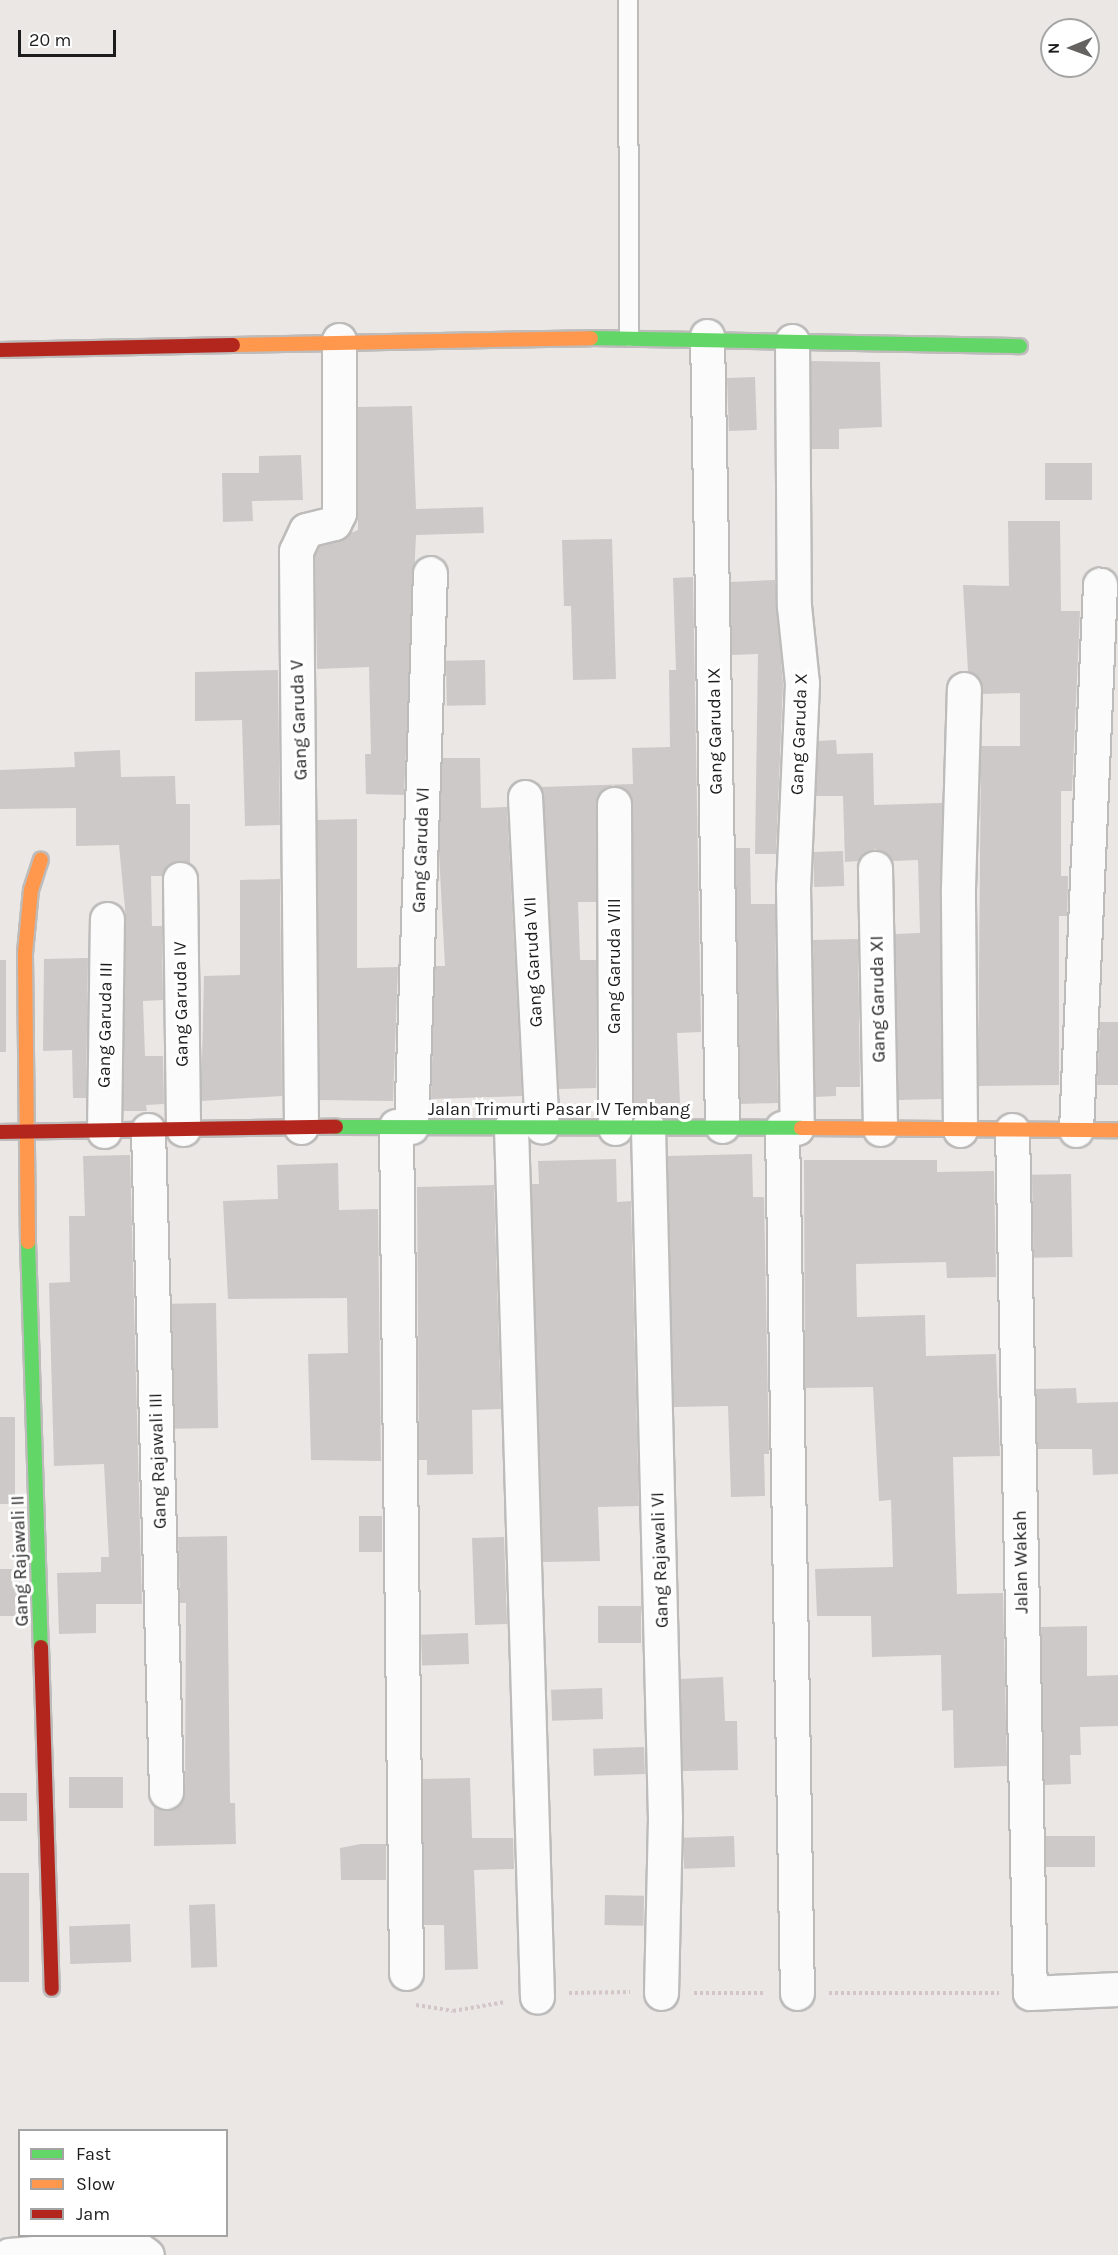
<!DOCTYPE html>
<html>
<head>
<meta charset="utf-8">
<style>
  body { margin:0 }
  #map { position:relative; width:1118px; height:2255px; overflow:hidden; background:#eae7e5; font-family:Karla,sans-serif }
  div>[style] { position:absolute }
  .building>* { inset:0; background:#cdc9c8; transform-origin:0 0 }
  .path>* { height:4px; margin-top:-2px; transform-origin:0; background:repeating-linear-gradient(90deg,#d4c6c8 0 3px,transparent 0 6px) }
  .roads { filter:drop-shadow(2px 0 #bdbcbb) drop-shadow(-2px 0 #bdbcbb) drop-shadow(0 2px #bdbcbb) drop-shadow(0 -2px #bdbcbb) }
  .lane>* { height:18px; margin:-9px; padding:0 9px; transform-origin:9px; border-radius:9px; background:#fcfbfb }
  .street>* { height:33px; margin:-16.5px; padding:0 16.5px; transform-origin:16.5px; border-radius:16.5px; background:#fcfbfb }
  .fast>* { height:14px; margin:-7px; padding:0 7px; transform-origin:7px; border-radius:7px; background:#63d668 }
  .slow>* { height:14px; margin:-7px; padding:0 7px; transform-origin:7px; border-radius:7px; background:#ff974d }
  .jam>* { height:14px; margin:-7px; padding:0 7px; transform-origin:7px; border-radius:7px; background:#b3261e }
  span { translate:-50% -50%; white-space:nowrap; text-align:center; line-height:1.15; -webkit-text-stroke:6px #fff; paint-order:stroke }
  .street-label { font-size:18px; color:#1c1c1c }
  .legend { position:absolute; left:18px; top:2129px; width:210px; height:108px; box-sizing:border-box; background:#fff; border:2px solid #a4a4a4; margin:0; padding:8px 10px; list-style:none; font-size:18px; color:#1c1c1c }
  .legend li { display:flex; align-items:center; gap:12px; height:30px }
  .legend b { width:30px; border:2px solid #a4a4a4 }
  .north { position:absolute; left:1040px; top:18px; width:60px; height:60px; box-sizing:border-box; background:#fff; border:2px solid #a4a4a4; border-radius:50%; rotate:269deg; font-size:16px; font-weight:700; line-height:24px; text-align:center; color:#1c1c1c }
  .north::after { content:''; display:block; margin:auto; width:21px; height:27px; background:#646362; clip-path:polygon(50% 0,100% 100%,50% 72%,0 100%) }
  .scale { position:absolute; left:18px; top:30px; width:98px; height:27px; box-sizing:border-box; border:3px solid #1c1c1c; border-top:0; padding-left:8px; font-size:18px; line-height:21px; white-space:nowrap; color:#1c1c1c; -webkit-text-stroke:4px #fff; paint-order:stroke }
</style>
</head>
<body>
<div id="map">
  <div class="building">
    <i style="clip-path:polygon(811px 361px,880px 362px,882px 427px,839px 429px,839px 449px,812px 449px)"></i>
    <i style="left:755px;top:377px;width:53px;height:28px;rotate:88deg"></i>
    <i style="clip-path:polygon(412px 406px,416px 509px,483px 507px,484px 533px,416px 535px,404px 795px,366px 794px,365px 754px,371px 754px,369px 667px,317px 669px,315px 554px,319px 546px,358px 530px,358px 407px)"></i>
    <i style="clip-path:polygon(301px 455px,303px 500px,252px 501px,253px 521px,223px 522px,222px 473px,259px 473px,259px 456px)"></i>
    <i style="left:1045px;top:463px;width:47px;height:37px"></i>
    <i style="clip-path:polygon(1008px 521px,1060px 521px,1061px 611px,1080px 611px,1072px 791px,1061px 791px,1061px 876px,1068px 876px,1068px 883px,1067px 916px,1059px 916px,1059px 1085px,978px 1086px,981px 746px,1020px 746px,1020px 693px,983px 694px,980px 680px,968px 671px,963px 585px,1009px 586px)"></i>
    <i style="clip-path:polygon(612px 539px,616px 679px,573px 680px,571px 606px,564px 606px,562px 540px)"></i>
    <i style="clip-path:polygon(693px 577px,701px 1032px,677px 1033px,680px 1103px,634px 1104px,630px 795px,613px 785px,598px 795px,596px 902px,578px 902px,580px 960px,596px 960px,596px 1088px,559px 1089px,541px 787px,633px 784px,632px 748px,670px 747px,669px 670px,676px 670px,673px 578px)"></i>
    <i style="clip-path:polygon(775px 580px,783px 684px,776px 854px,755px 854px,758px 654px,732px 655px,730px 582px)"></i>
    <i style="left:485px;top:660px;width:45px;height:39px;rotate:89deg"></i>
    <i style="clip-path:polygon(278px 670px,280px 825px,245px 826px,242px 720px,195px 721px,195px 672px)"></i>
    <i style="clip-path:polygon(836px 740px,837px 754px,873px 753px,874px 805px,942px 803px,941px 1099px,898px 1100px,895px 934px,920px 933px,918px 860px,892px 861px,875px 849px,858px 861px,845px 862px,843px 796px,816px 796px,818px 741px)"></i>
    <i style="clip-path:polygon(120px 750px,121px 777px,175px 776px,176px 804px,190px 804px,190px 863px,171px 863px,162px 876px,151px 876px,152px 926px,162px 926px,163px 1000px,143px 1001px,145px 1056px,163px 1056px,164px 1104px,146px 1105px,147px 1111px,123px 1111px,126px 919px,119px 845px,76px 846px,76px 808px,0 809px,0 770px,75px 767px,74px 752px)"></i>
    <i style="clip-path:polygon(442px 758px,480px 758px,481px 808px,507px 807px,522px 1096px,431px 1099px,435px 966px,445px 966px,439px 854px)"></i>
    <i style="clip-path:polygon(357px 819px,357px 968px,398px 967px,393px 1101px,320px 1100px,317px 820px)"></i>
    <i style="clip-path:polygon(735px 848px,750px 848px,751px 904px,775px 904px,778px 1103px,740px 1104px)"></i>
    <i style="left:843px;top:851px;width:35px;height:30px;rotate:88deg"></i>
    <i style="clip-path:polygon(280px 879px,282px 1096px,201px 1101px,204px 976px,240px 975px,240px 880px)"></i>
    <i style="clip-path:polygon(858px 939px,860px 1087px,836px 1087px,836px 1096px,815px 1097px,813px 940px)"></i>
    <i style="clip-path:polygon(88px 958px,86px 1098px,73px 1098px,72px 1050px,43px 1051px,44px 959px)"></i>
    <i style="left:0;top:960px;width:6px;height:92px"></i>
    <i style="clip-path:polygon(1100px 1022px,1118px 1022px,1118px 1085px,1097px 1085px)"></i>
    <i style="clip-path:polygon(752px 1154px,753px 1197px,764px 1197px,769px 1454px,764px 1454px,765px 1496px,731px 1497px,728px 1406px,674px 1407px,667px 1156px)"></i>
    <i style="clip-path:polygon(130px 1155px,142px 1604px,96px 1604px,96px 1633px,59px 1634px,57px 1573px,101px 1572px,101px 1557px,109px 1557px,104px 1464px,54px 1466px,49px 1283px,70px 1282px,69px 1216px,85px 1216px,83px 1156px)"></i>
    <i style="clip-path:polygon(616px 1159px,617px 1202px,631px 1201px,639px 1506px,598px 1507px,600px 1561px,543px 1562px,531px 1184px,539px 1184px,538px 1161px)"></i>
    <i style="clip-path:polygon(804px 1160px,937px 1160px,937px 1172px,994px 1171px,996px 1277px,947px 1278px,946px 1262px,856px 1264px,857px 1317px,925px 1315px,926px 1356px,996px 1354px,1000px 1456px,953px 1457px,957px 1594px,1003px 1593px,1007px 1766px,954px 1768px,953px 1710px,942px 1711px,941px 1655px,872px 1657px,871px 1616px,817px 1616px,815px 1569px,893px 1567px,891px 1500px,879px 1501px,873px 1387px,805px 1388px)"></i>
    <i style="clip-path:polygon(338px 1163px,339px 1210px,378px 1209px,381px 1461px,311px 1460px,308px 1354px,348px 1353px,347px 1298px,228px 1299px,223px 1201px,278px 1199px,277px 1165px)"></i>
    <i style="left:1071px;top:1174px;width:83px;height:39px;rotate:89deg"></i>
    <i style="clip-path:polygon(494px 1185px,501px 1409px,472px 1410px,473px 1474px,427px 1475px,427px 1460px,419px 1460px,417px 1187px)"></i>
    <i style="left:216px;top:1303px;width:125px;height:45px;rotate:89deg"></i>
    <i style="clip-path:polygon(1076px 1388px,1077px 1403px,1118px 1402px,1118px 1474px,1093px 1475px,1092px 1449px,1037px 1449px,1036px 1389px)"></i>
    <i style="left:0;top:1417px;width:15px;height:87px"></i>
    <i style="left:359px;top:1516px;width:23px;height:36px"></i>
    <i style="clip-path:polygon(227px 1536px,230px 1803px,235px 1803px,236px 1844px,154px 1846px,154px 1806px,175px 1808px,185px 1791px,186px 1603px,180px 1603px,178px 1537px)"></i>
    <i style="left:504px;top:1537px;width:87px;height:32px;rotate:88deg"></i>
    <i style="left:0;top:1569px;width:20px;height:47px"></i>
    <i style="left:598px;top:1606px;width:43px;height:37px"></i>
    <i style="clip-path:polygon(1087px 1626px,1087px 1676px,1118px 1675px,1118px 1726px,1080px 1727px,1081px 1755px,1070px 1755px,1071px 1784px,1044px 1785px,1041px 1627px)"></i>
    <i style="left:468px;top:1633px;width:31px;height:47px;rotate:88deg"></i>
    <i style="clip-path:polygon(723px 1677px,725px 1721px,737px 1721px,738px 1770px,683px 1771px,680px 1679px)"></i>
    <i style="left:602px;top:1688px;width:31px;height:51px;rotate:88deg"></i>
    <i style="left:644px;top:1747px;width:27px;height:51px;rotate:88deg"></i>
    <i style="left:69px;top:1777px;width:54px;height:31px"></i>
    <i style="clip-path:polygon(470px 1778px,472px 1838px,513px 1838px,514px 1869px,474px 1870px,478px 1969px,445px 1970px,444px 1925px,424px 1925px,422px 1779px)"></i>
    <i style="left:27px;top:1793px;width:28px;height:27px;rotate:90deg"></i>
    <i style="left:734px;top:1836px;width:31px;height:51px;rotate:88deg"></i>
    <i style="left:1095px;top:1836px;width:31px;height:49px;rotate:90deg"></i>
    <i style="clip-path:polygon(361px 1844px,386px 1844px,386px 1880px,341px 1880px,340px 1848px)"></i>
    <i style="left:0;top:1873px;width:29px;height:109px"></i>
    <i style="left:605px;top:1895px;width:39px;height:30px;rotate:1deg"></i>
    <i style="left:215px;top:1904px;width:63px;height:26px;rotate:88deg"></i>
    <i style="left:130px;top:1924px;width:38px;height:61px;rotate:88deg"></i>
  </div>
  <div class="path">
    <i style="left:569px;top:1993px;width:61px;rotate:-0.9deg"></i>
    <i style="left:694px;top:1993px;width:71px"></i>
    <i style="left:829px;top:1993px;width:170px"></i>
    <i style="left:416px;top:2005px;width:37px;rotate:9deg"></i>
    <i style="left:453px;top:2011px;width:53px;rotate:-9.8deg"></i>
  </div>
  <div class="roads">
    <div class="lane">
      <i style="left:628px;top:0;width:337px;rotate:89.8deg"></i>
    </div>
    <div class="street">
      <i style="left:707px;top:336px;width:790px;rotate:88.91deg"></i>
      <i style="left:792px;top:341px;width:265px;rotate:89.6deg"></i>
      <i style="left:794px;top:606px;width:77px;rotate:84.1deg"></i>
      <i style="left:802px;top:683px;width:203px;rotate:92.5deg"></i>
      <i style="left:793px;top:886px;width:242px;rotate:89.1deg"></i>
      <i style="left:525px;top:797px;width:330px;rotate:87.1deg"></i>
      <i style="left:614px;top:804px;width:324px;rotate:89.8deg"></i>
      <i style="left:875px;top:868px;width:261px;rotate:88.9deg"></i>
      <i style="left:180px;top:879px;width:250px;rotate:89.3deg"></i>
      <i style="left:396px;top:1126px;width:847px;rotate:89.32deg"></i>
      <i style="left:301px;top:1127px;width:576px;rotate:-90.5deg"></i>
      <i style="left:296px;top:551px;width:23px;rotate:-65deg"></i>
      <i style="left:306px;top:530px;width:29px;rotate:-14deg"></i>
      <i style="left:334px;top:523px;width:11px;rotate:-63deg"></i>
      <i style="left:339px;top:513px;width:173px;rotate:-90deg"></i>
      <i style="left:411px;top:1127px;width:554px;rotate:-88.04deg"></i>
      <i style="left:511px;top:1127px;width:870px;rotate:88.29deg"></i>
      <i style="left:648px;top:1128px;width:690px;rotate:88.59deg"></i>
      <i style="left:665px;top:1818px;width:175px;rotate:91.3deg"></i>
      <i style="left:782px;top:1128px;width:865px;rotate:89.01deg"></i>
      <i style="left:148px;top:1130px;width:662px;rotate:88.44deg"></i>
      <i style="left:960px;top:1130px;width:242px;rotate:-90.5deg"></i>
      <i style="left:958px;top:888px;width:199px;rotate:-88.3deg"></i>
      <i style="left:1012px;top:1130px;width:863px;rotate:88.81deg"></i>
      <i style="left:1030px;top:1993px;width:88px;rotate:-2.6deg"></i>
      <i style="left:1076px;top:1130px;width:546px;rotate:-87.48deg"></i>
      <i style="left:104px;top:1131px;width:212px;rotate:-89.2deg"></i>
      <i style="left:9px;top:2255px;width:124px;rotate:-4.6deg"></i>
      <i style="left:133px;top:2245px;width:17px;rotate:36deg"></i>
    </div>
    <div class="fast">
      <i style="left:591px;top:338px;width:429px;rotate:1.1deg"></i>
      <i style="left:336px;top:1127px;width:465px;rotate:0.1deg"></i>
      <i style="left:28px;top:1242px;width:405px;rotate:88.2deg"></i>
    </div>
    <div class="slow">
      <i style="left:233px;top:345px;width:358px;rotate:-1.1deg"></i>
      <i style="left:801px;top:1128px;width:317px;rotate:0.4deg"></i>
      <i style="left:28px;top:1242px;width:289px;rotate:-90.6deg"></i>
      <i style="left:25px;top:953px;width:63px;rotate:-84.6deg"></i>
      <i style="left:31px;top:890px;width:32px;rotate:-72deg"></i>
    </div>
    <div class="jam">
      <i style="left:0;top:350px;width:233px;rotate:-1.2deg"></i>
      <i style="left:0;top:1132px;width:336px;rotate:-0.9deg"></i>
      <i style="left:41px;top:1647px;width:342px;rotate:88.2deg"></i>
    </div>
  </div>
  <div class="street-label">
    <span style="left:299px;top:720px;rotate:-92deg">Gang Garuda V</span>
    <span style="left:715px;top:731px;rotate:-91deg">Gang Garuda IX</span>
    <span style="left:799px;top:734px;rotate:-88deg">Gang Garuda X</span>
    <span style="left:421px;top:850px;rotate:-88deg">Gang Garuda VI</span>
    <span style="left:533px;top:962px;rotate:-93deg">Gang Garuda VII</span>
    <span style="left:614px;top:966px;rotate:-90deg">Gang Garuda VIII</span>
    <span style="left:878px;top:999px;rotate:-91deg">Gang Garuda XI</span>
    <span style="left:181px;top:1004px;rotate:-91deg">Gang Garuda IV</span>
    <span style="left:105px;top:1025px;rotate:-89deg">Gang Garuda III</span>
    <span style="left:559px;top:1109px">Jalan Trimurti Pasar IV Tembang</span>
    <span style="left:158px;top:1461px;rotate:-92deg">Gang Rajawali III</span>
    <span style="left:660px;top:1560px;rotate:-92deg">Gang Rajawali VI</span>
    <span style="left:20px;top:1561px;rotate:-92deg">Gang Rajawali II</span>
    <span style="left:1021px;top:1562px;rotate:-91deg">Jalan Wakah</span>
  </div>
  <ul class="legend">
  <li><b style="height:8px;background:#63d668"></b>Fast</li>
  <li><b style="height:8px;background:#ff974d"></b>Slow</li>
  <li><b style="height:8px;background:#b3261e"></b>Jam</li>
  </ul>
  <div class="north">N</div>
  <div class="scale">20 m</div>
</div>
</body>
</html>
